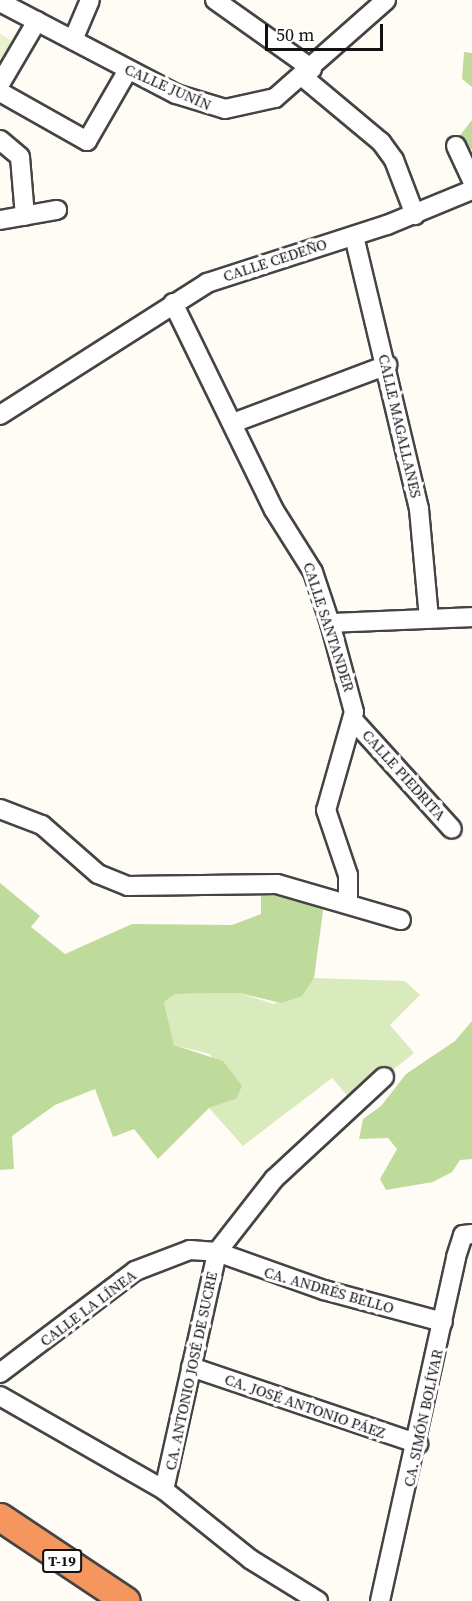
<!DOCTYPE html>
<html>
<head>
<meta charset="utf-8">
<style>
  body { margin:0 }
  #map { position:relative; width:472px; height:1601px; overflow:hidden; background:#fffcf5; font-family:"Source Serif 4",serif }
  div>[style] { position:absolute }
  .green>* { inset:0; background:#d9ebbd }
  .forest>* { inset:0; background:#bedb9c }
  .pitch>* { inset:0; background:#e9f2cf }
  .roads { filter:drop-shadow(2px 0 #444) drop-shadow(-2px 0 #444) drop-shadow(0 2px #444) drop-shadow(0 -2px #444) }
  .minor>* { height:18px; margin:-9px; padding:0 9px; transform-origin:9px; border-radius:9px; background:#fff }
  .highway>* { height:27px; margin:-13.5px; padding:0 13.5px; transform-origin:13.5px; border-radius:13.5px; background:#f4965e }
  span { translate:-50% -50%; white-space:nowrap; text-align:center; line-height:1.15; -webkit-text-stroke:6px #fff; paint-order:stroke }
  .shield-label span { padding:2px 4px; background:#fff; border:2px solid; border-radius:4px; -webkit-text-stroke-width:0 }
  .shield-label { font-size:14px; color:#111; font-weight:700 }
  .street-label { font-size:15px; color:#111 }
  .scale { position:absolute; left:265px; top:24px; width:118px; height:27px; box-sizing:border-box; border:3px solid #111; border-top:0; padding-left:8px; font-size:18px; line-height:21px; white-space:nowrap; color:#111; -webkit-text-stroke:4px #fff; paint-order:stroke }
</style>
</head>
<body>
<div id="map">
  <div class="green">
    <i style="clip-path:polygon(314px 978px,405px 981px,420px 995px,390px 1025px,414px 1053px,353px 1102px,332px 1078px,243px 1146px,209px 1108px,236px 1099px,210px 1054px,174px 1045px,164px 1002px,175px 994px,239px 993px,274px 1004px)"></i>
  </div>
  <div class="forest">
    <i style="clip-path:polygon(464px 52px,472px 53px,472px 87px,462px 79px)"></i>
    <i style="clip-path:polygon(472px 120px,472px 149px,463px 153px,458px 138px)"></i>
    <i style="clip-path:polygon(0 883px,40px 916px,31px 927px,65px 954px,132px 924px,232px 925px,261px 914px,261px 884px,325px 896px,314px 978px,302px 996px,281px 1003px,239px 993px,175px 994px,164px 1002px,174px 1045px,223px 1061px,242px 1086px,236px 1099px,209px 1108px,158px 1159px,134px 1129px,113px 1137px,95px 1089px,55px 1105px,12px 1136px,14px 1169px,0 1170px)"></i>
    <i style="clip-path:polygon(472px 1021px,472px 1159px,460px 1160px,452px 1172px,433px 1182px,386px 1190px,380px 1179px,397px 1149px,388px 1138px,359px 1139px,363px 1119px,381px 1106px,406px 1074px,455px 1041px)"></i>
  </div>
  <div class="pitch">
    <i style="clip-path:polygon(0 33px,17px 44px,0 69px)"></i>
  </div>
  <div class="roads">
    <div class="minor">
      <i style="left:215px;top:0;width:119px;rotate:35.4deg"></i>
      <i style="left:0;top:2px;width:199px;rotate:27.6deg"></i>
      <i style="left:176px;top:94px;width:51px;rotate:17deg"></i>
      <i style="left:225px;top:109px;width:51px;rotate:-12.4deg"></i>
      <i style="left:275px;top:98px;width:148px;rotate:-41.4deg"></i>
      <i style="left:73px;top:40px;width:43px;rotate:-67deg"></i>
      <i style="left:303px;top:77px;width:102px;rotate:39.8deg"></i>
      <i style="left:381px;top:142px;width:22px;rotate:54deg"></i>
      <i style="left:394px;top:160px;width:59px;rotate:69.1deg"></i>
      <i style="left:0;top:84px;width:73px;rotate:-59.6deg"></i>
      <i style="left:0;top:92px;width:100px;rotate:29.4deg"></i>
      <i style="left:87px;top:141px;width:82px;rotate:-60deg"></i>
      <i style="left:0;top:140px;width:26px;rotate:40deg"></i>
      <i style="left:20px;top:157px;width:59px;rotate:85.2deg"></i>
      <i style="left:456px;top:146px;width:38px;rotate:65deg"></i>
      <i style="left:0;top:220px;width:58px;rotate:-10deg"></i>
      <i style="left:354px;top:236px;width:281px;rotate:76.6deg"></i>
      <i style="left:419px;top:509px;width:110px;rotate:84.8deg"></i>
      <i style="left:173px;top:303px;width:230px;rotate:64deg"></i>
      <i style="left:274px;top:510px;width:73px;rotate:57.8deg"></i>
      <i style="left:313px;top:572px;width:54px;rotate:71.6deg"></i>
      <i style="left:330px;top:623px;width:92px;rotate:74.9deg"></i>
      <i style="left:354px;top:712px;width:102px;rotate:105.9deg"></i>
      <i style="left:326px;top:810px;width:69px;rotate:71.3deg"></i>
      <i style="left:348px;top:875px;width:28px;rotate:90deg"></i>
      <i style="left:0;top:415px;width:246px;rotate:-32.5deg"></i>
      <i style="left:207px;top:283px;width:189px;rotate:-17.9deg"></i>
      <i style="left:387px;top:225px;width:92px;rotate:-22.4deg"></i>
      <i style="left:233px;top:423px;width:165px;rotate:-20.6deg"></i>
      <i style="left:330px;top:623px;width:142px;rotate:-2.4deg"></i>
      <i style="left:355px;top:722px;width:144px;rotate:47.8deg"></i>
      <i style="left:0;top:809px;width:45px;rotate:20.9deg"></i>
      <i style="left:42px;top:825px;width:74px;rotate:41.2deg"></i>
      <i style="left:98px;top:874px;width:32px;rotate:22deg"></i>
      <i style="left:128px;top:886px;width:149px;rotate:-0.8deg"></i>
      <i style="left:277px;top:884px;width:129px;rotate:16.2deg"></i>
      <i style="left:191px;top:1367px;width:240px;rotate:18.7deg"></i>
      <i style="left:0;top:1373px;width:169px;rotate:-37.1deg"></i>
      <i style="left:135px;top:1271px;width:59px;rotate:-20.9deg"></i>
      <i style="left:190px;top:1250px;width:27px;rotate:4deg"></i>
      <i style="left:217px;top:1252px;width:114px;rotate:19.6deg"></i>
      <i style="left:324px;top:1290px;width:123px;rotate:15.1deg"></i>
      <i style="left:0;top:1396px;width:189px;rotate:29.8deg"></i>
      <i style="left:164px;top:1490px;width:110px;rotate:38.7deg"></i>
      <i style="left:250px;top:1559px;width:80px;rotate:31.7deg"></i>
      <i style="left:164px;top:1490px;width:244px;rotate:-77.4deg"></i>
      <i style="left:217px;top:1252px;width:93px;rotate:-52deg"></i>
      <i style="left:274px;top:1179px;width:150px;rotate:-42.8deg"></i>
      <i style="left:380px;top:1601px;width:352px;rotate:-77.5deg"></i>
      <i style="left:456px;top:1257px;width:23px;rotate:-72deg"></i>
      <i style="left:463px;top:1235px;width:9px;rotate:-6deg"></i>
    </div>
    <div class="highway">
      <i style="left:0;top:1517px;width:151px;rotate:33.7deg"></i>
    </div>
  </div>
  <div class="shield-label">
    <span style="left:62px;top:1561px">T-19</span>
  </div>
  <div class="street-label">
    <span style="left:168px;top:87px;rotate:24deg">CALLE JUNÍN</span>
    <span style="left:275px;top:260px;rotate:-18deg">CALLE CEDEÑO</span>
    <span style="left:400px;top:426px;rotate:77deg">CALLE MAGALLANES</span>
    <span style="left:329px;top:627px;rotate:72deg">CALLE SANTANDER</span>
    <span style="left:404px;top:775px;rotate:48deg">CALLE PIEDRITA</span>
    <span style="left:329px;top:1290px;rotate:16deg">CA. ANDRÉS BELLO</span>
    <span style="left:88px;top:1308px;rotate:-37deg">CALLE LA LÍNEA</span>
    <span style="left:191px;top:1371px;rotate:-78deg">CA. ANTONIO JOSÉ DE SUCRE</span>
    <span style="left:305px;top:1406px;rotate:19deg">CA. JOSÉ ANTONIO PÁEZ</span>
    <span style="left:423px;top:1418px;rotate:-78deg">CA. SIMÓN BOLÍVAR</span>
  </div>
  <div class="scale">50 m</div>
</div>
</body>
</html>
